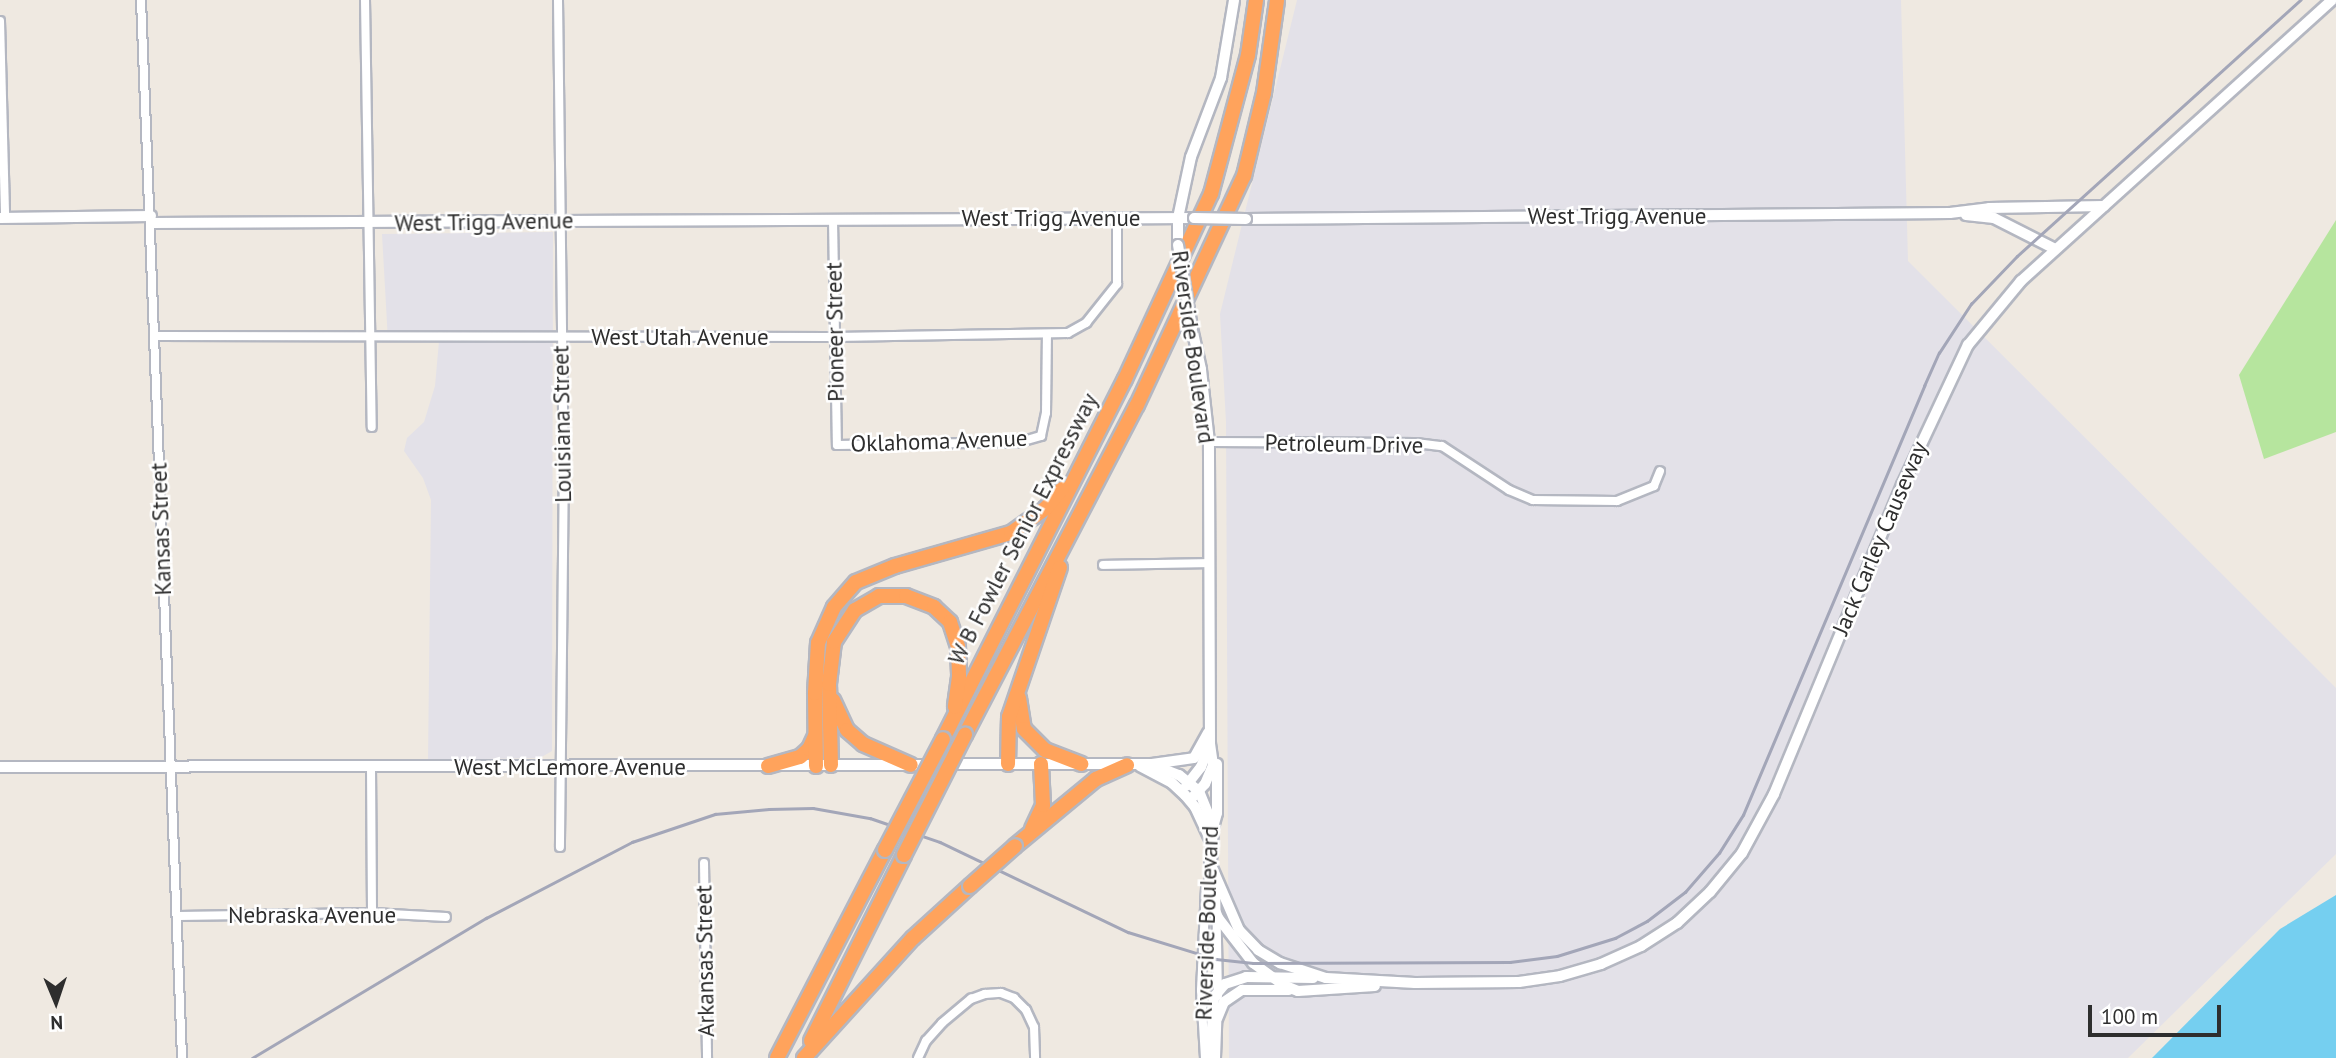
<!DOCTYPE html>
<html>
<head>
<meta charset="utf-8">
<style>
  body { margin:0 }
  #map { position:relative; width:2336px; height:1058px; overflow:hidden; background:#efe9e1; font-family:"PT Sans",sans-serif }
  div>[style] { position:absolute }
  .industrial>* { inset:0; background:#e3e1e8 }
  .green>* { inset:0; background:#b6e59e }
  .water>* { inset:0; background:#75cff0 }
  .roads { filter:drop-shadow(2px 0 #b4b7c1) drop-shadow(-2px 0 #b4b7c1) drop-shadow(0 2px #b4b7c1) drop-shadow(0 -2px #b4b7c1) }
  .street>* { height:8px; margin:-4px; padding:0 4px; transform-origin:4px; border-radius:4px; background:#fff }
  .secondary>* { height:10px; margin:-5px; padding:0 5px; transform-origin:5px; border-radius:5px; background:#fff }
  .highway>* { height:14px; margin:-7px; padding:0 7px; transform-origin:7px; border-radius:7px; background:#ffa35c }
  .rail>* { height:2.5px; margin:-1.25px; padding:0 1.25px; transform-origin:1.25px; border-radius:1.25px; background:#a3a6b8 }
  .bridges { filter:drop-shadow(2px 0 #b4b7c1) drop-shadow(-2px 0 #b4b7c1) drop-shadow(0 2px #b4b7c1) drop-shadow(0 -2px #b4b7c1) }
  .secondary-bridge>* { height:10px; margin:-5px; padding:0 5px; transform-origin:5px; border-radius:5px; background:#fff }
  .highway-bridge>* { height:14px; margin:-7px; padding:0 7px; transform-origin:7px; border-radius:7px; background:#ffa35c }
  span { translate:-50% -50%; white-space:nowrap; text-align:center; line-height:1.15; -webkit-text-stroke:5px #fff; paint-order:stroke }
  .street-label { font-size:23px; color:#2e2e2e }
  .north { position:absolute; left:21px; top:967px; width:70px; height:70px; -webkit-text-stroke:5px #fff; paint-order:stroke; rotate:178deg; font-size:19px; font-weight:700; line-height:28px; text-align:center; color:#2e2e2e }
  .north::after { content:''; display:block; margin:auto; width:24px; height:32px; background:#2e2e2e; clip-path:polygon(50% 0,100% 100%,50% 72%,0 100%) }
  .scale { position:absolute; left:2088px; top:1005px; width:133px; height:32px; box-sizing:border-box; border:4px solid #2e2e2e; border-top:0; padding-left:9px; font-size:21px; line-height:24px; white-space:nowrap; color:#2e2e2e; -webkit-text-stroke:5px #fff; paint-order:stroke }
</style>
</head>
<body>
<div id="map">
  <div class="industrial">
    <i style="clip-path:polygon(1297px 0,1901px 0,1908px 261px,2336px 688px,2336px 854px,2128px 1058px,1229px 1058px,1226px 422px,1220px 314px)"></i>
    <i style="clip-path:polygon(553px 232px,552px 751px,540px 758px,428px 760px,431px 500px,423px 478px,404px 451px,407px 438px,424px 422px,435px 386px,439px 341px,388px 341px,382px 234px)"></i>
  </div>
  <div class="green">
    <i style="clip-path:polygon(2336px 220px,2336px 432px,2264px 459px,2239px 375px)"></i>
  </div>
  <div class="water">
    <i style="clip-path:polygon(2336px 895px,2336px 1058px,2152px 1058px,2280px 929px)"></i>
  </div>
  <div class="roads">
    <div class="street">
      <i style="left:141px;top:0;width:1059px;rotate:87.78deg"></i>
      <i style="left:365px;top:0;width:427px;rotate:89.1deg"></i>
      <i style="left:558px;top:0;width:459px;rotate:89.3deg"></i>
      <i style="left:564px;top:459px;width:388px;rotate:90.6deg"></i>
      <i style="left:0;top:21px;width:196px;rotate:88.5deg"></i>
      <i style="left:833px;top:220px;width:225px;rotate:89deg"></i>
      <i style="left:837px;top:445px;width:183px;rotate:-0.9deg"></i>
      <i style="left:1020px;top:442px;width:22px;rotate:-16deg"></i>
      <i style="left:1041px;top:436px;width:24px;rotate:-78deg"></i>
      <i style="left:1046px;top:413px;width:79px;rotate:-89.3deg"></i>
      <i style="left:154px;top:336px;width:682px;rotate:0.08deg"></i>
      <i style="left:836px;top:337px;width:232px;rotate:-1deg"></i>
      <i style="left:1068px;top:333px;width:21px;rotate:-29deg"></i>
      <i style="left:1086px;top:323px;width:50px;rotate:-51.5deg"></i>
      <i style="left:1117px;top:284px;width:67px;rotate:-90deg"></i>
      <i style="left:1209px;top:442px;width:207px;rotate:0.3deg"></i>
      <i style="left:1416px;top:443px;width:26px;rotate:7deg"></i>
      <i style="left:1442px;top:446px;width:80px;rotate:33.3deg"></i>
      <i style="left:1509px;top:490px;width:26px;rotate:23deg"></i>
      <i style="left:1533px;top:500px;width:84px;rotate:0.7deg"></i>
      <i style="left:1617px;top:501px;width:40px;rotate:-22deg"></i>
      <i style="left:1654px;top:486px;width:16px;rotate:-68deg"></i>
      <i style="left:1103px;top:565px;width:106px;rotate:-1.1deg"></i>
      <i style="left:371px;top:767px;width:146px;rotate:89.6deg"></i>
      <i style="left:704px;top:863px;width:195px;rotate:89.1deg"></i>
      <i style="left:1216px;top:883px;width:113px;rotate:89deg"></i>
      <i style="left:179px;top:916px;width:193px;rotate:-0.9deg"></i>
      <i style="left:372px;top:913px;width:74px;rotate:3.1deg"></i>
      <i style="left:918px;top:1058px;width:19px;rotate:-65deg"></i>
      <i style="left:926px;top:1041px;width:24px;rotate:-48deg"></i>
      <i style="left:942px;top:1023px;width:38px;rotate:-40deg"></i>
      <i style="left:971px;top:999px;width:15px;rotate:-20deg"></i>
      <i style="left:985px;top:994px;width:16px;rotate:-4deg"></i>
      <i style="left:1001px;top:993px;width:14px;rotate:21deg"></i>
      <i style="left:1014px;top:998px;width:17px;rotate:45deg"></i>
      <i style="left:1026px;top:1010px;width:19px;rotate:65deg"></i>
      <i style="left:1034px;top:1027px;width:31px;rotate:88deg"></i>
      <i style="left:1205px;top:1058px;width:68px;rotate:-93.4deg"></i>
      <i style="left:1201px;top:990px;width:103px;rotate:-87.2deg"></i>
      <i style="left:1216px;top:1058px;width:36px;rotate:-88deg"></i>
    </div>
    <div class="secondary">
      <i style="left:1966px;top:215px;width:28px;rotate:6deg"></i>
      <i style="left:1994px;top:218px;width:68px;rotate:26.9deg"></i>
      <i style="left:0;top:218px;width:151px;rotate:-0.8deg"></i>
      <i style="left:1246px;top:219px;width:704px;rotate:-0.49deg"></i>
      <i style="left:1950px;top:213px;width:39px;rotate:-7deg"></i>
      <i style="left:1989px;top:208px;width:115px;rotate:-1deg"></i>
      <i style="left:151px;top:223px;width:1043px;rotate:-0.27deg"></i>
      <i style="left:1178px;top:245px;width:27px;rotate:-90deg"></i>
      <i style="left:1178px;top:218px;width:62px;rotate:-78deg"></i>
      <i style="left:1191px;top:157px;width:85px;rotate:-69.2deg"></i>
      <i style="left:1221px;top:78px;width:79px;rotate:-80.5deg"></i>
      <i style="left:1152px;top:764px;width:42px;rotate:-8.1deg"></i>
      <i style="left:1194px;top:758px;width:29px;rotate:-61deg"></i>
      <i style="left:1140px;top:766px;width:36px;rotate:28deg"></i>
      <i style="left:1172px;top:783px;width:18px;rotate:43deg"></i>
      <i style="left:1185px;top:795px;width:16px;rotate:50deg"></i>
      <i style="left:1195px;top:807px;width:35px;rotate:65deg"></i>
      <i style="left:0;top:767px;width:1150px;rotate:-0.15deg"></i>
      <i style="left:1150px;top:764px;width:31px;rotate:21deg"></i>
      <i style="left:1179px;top:775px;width:26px;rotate:39deg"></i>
      <i style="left:1199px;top:791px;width:38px;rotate:68deg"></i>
      <i style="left:1213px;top:826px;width:71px;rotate:93.2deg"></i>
      <i style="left:1209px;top:897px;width:24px;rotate:66deg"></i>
      <i style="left:1219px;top:919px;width:56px;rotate:52.3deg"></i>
      <i style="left:1253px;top:963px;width:37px;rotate:36deg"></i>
      <i style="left:1283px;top:985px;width:16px;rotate:22deg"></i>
      <i style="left:1298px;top:991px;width:77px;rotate:-3.7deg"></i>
      <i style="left:1186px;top:786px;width:24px;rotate:-52deg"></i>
      <i style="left:1201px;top:767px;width:22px;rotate:-69deg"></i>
      <i style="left:1190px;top:800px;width:22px;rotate:-47deg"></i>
      <i style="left:1205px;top:784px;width:21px;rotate:-67deg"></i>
      <i style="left:1213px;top:765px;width:21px;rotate:-98deg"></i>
      <i style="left:1210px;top:744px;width:302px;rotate:-90.2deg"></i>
      <i style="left:1209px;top:442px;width:73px;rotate:-96.3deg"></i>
      <i style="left:1201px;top:369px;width:42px;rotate:-102.4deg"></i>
      <i style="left:1214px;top:824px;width:11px;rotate:-75deg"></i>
      <i style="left:1217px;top:813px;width:49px;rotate:-90deg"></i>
      <i style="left:1210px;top:863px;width:73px;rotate:66.6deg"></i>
      <i style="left:1239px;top:930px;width:28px;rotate:46deg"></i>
      <i style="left:1258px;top:950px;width:26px;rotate:31deg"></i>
      <i style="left:1280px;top:963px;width:48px;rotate:18.1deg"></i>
      <i style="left:1326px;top:978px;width:89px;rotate:3.2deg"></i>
      <i style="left:1415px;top:983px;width:104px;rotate:-0.6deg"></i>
      <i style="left:1519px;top:982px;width:41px;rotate:-8.3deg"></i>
      <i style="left:1560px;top:976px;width:43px;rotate:-16.3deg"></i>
      <i style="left:1601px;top:964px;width:44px;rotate:-24.2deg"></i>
      <i style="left:1641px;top:946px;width:43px;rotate:-32.6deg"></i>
      <i style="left:1677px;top:923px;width:45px;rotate:-43.2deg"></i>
      <i style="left:1710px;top:892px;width:50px;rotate:-50.6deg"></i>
      <i style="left:1742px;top:853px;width:67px;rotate:-61.5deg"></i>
      <i style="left:1774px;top:794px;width:334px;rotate:-67.5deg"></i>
      <i style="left:1902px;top:485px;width:155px;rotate:-64.8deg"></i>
      <i style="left:1968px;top:345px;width:83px;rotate:-50.4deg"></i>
      <i style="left:2021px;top:281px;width:419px;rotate:-42.1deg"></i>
      <i style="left:1217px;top:1019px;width:18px;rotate:-68deg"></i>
      <i style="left:1224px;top:1002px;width:22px;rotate:-34deg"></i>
      <i style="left:1242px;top:990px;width:47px"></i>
      <i style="left:1210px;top:1058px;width:61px;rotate:-86.2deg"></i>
      <i style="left:1214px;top:997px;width:17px;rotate:-50deg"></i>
      <i style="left:1225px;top:984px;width:22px;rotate:-18deg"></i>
      <i style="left:1246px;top:977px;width:67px;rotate:0.9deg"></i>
    </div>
    <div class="highway">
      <i style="left:1019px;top:698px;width:31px;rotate:81deg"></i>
      <i style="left:1024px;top:729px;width:30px;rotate:45deg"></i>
      <i style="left:1045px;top:750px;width:39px;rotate:21deg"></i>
      <i style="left:833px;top:700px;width:33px;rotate:65deg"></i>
      <i style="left:847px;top:730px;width:21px;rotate:41deg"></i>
      <i style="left:863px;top:744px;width:52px;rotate:23.6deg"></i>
      <i style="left:965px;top:735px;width:372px;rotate:-62.5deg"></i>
      <i style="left:1137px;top:405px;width:253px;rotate:-65deg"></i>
      <i style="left:1244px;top:176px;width:85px;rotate:-76.5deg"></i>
      <i style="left:1264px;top:93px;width:94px;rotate:-82deg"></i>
      <i style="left:943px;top:739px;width:403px;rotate:-63.2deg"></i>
      <i style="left:1125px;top:379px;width:204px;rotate:-65.1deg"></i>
      <i style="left:1211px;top:194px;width:144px;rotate:-75.1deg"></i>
      <i style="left:1248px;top:55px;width:56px;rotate:-81.7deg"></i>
      <i style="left:1008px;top:764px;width:47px;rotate:-88.8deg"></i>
      <i style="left:1009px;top:717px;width:158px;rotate:-71.2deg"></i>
      <i style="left:831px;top:765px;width:81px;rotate:-91.4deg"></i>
      <i style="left:829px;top:684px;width:42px;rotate:-83.2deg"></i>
      <i style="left:834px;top:642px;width:38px;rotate:-57deg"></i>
      <i style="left:855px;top:610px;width:28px;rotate:-30deg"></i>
      <i style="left:879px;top:596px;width:27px"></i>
      <i style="left:906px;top:596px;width:30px;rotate:21deg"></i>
      <i style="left:934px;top:607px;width:22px;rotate:43deg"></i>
      <i style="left:950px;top:622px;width:25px;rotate:72deg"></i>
      <i style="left:958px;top:646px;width:31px;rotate:88deg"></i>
      <i style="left:959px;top:677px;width:30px;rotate:98deg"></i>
      <i style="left:768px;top:766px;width:33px;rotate:-16deg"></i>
      <i style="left:800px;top:757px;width:12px;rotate:-42deg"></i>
      <i style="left:809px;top:749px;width:14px;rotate:-65deg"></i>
      <i style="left:816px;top:766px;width:73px;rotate:-90.8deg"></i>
      <i style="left:815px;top:693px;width:50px;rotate:-86.6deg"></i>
      <i style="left:818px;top:643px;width:39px;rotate:-66deg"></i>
      <i style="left:834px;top:607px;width:33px;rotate:-49deg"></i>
      <i style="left:856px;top:582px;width:42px;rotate:-22.3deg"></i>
      <i style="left:895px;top:566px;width:121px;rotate:-15.9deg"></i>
      <i style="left:1011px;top:533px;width:43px;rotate:-35.5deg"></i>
      <i style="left:1046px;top:508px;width:25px;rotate:-50deg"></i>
      <i style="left:1032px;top:829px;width:26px;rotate:-65deg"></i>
      <i style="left:1043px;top:805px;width:41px;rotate:-92.8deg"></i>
      <i style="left:1015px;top:846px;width:105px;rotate:-39.6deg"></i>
      <i style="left:1096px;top:779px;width:34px;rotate:-24deg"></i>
      <i style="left:811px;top:1041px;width:208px;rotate:-63.4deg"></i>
      <i style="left:777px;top:1058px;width:234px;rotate:-62.6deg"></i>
      <i style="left:804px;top:1058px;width:162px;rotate:-47.8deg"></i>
      <i style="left:913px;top:938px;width:77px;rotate:-42.4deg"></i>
    </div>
  </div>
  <div class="rail">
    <i style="left:252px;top:1058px;width:273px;rotate:-30.9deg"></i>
    <i style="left:486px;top:918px;width:165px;rotate:-27.5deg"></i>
    <i style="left:632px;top:842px;width:88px;rotate:-18.6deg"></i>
    <i style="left:715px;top:814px;width:54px;rotate:-5.3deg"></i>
    <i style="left:769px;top:809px;width:44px;rotate:-1.3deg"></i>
    <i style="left:813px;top:808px;width:58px;rotate:10deg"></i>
    <i style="left:870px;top:818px;width:74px;rotate:18.9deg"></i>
    <i style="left:940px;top:842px;width:208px;rotate:25.6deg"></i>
    <i style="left:1128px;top:932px;width:92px;rotate:17.1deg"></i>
    <i style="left:1216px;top:959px;width:37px;rotate:6deg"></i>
    <i style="left:1253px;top:963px;width:257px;rotate:-0.2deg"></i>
    <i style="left:1510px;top:962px;width:47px;rotate:-7.3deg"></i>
    <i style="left:1557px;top:956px;width:61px;rotate:-17.2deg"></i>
    <i style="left:1615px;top:938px;width:36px;rotate:-28deg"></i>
    <i style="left:1647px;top:921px;width:48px;rotate:-37.3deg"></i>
    <i style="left:1685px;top:892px;width:52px;rotate:-48.9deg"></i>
    <i style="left:1719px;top:853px;width:45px;rotate:-57.7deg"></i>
    <i style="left:1743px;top:815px;width:466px;rotate:-67.1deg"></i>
    <i style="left:1924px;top:386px;width:36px;rotate:-66deg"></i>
    <i style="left:1939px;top:353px;width:59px;rotate:-56.9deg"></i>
    <i style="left:1971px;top:304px;width:66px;rotate:-46.2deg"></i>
    <i style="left:2017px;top:256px;width:382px;rotate:-42.1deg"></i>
  </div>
  <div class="bridges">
    <div class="secondary-bridge">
      <i style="left:1194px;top:218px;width:52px;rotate:1.1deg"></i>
      <i style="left:1178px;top:245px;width:84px;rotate:80.4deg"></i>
    </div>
    <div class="highway-bridge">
      <i style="left:885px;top:850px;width:125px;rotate:-62.4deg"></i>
      <i style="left:904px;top:855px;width:135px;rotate:-63.1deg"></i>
      <i style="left:970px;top:886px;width:60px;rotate:-41.6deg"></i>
    </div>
  </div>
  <div class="street-label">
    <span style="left:1617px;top:216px">West Trigg Avenue</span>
    <span style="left:1051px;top:218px">West Trigg Avenue</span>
    <span style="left:484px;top:222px;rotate:-1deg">West Trigg Avenue</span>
    <span style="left:835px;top:332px;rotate:-91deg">Pioneer Street</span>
    <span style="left:680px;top:337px">West Utah Avenue</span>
    <span style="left:1193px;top:347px;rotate:82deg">Riverside Boulevard</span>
    <span style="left:562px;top:424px;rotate:-91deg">Louisiana Street</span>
    <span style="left:939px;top:441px;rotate:-2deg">Oklahoma Avenue</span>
    <span style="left:1344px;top:444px;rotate:1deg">Petroleum Drive</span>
    <span style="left:161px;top:529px;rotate:-92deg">Kansas Street</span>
    <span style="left:1023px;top:529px;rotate:-63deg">W B Fowler Senior Expressway</span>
    <span style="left:1880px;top:538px;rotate:-67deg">Jack Carley Causeway</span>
    <span style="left:570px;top:767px">West McLemore Avenue</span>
    <span style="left:312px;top:915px">Nebraska Avenue</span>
    <span style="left:1207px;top:923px;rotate:-88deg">Riverside Boulevard</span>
    <span style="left:705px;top:961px;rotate:-91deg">Arkansas Street</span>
  </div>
  <div class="north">N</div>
  <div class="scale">100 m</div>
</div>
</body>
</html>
